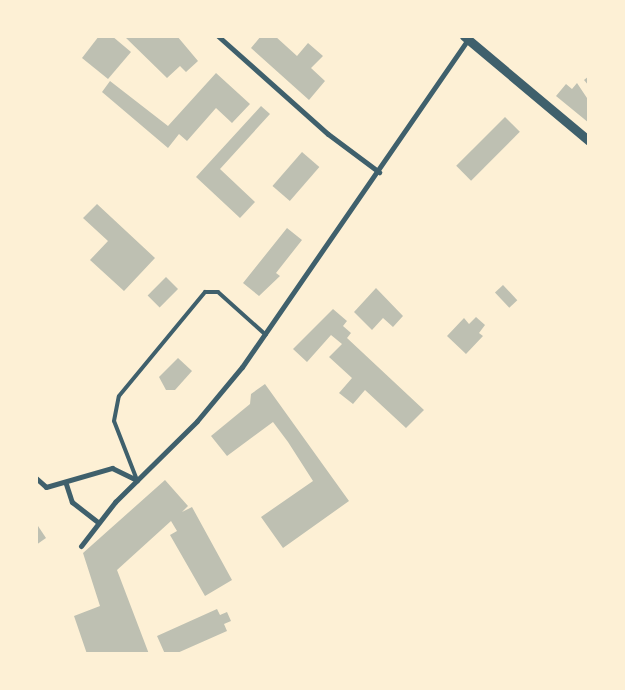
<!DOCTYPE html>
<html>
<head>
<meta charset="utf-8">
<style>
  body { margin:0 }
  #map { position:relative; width:625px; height:690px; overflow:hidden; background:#fdf0d5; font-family:Cabin,sans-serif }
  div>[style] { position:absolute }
  .building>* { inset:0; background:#bec0b2; transform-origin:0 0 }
  .service>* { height:4px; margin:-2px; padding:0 2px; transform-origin:2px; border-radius:2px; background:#3f606c }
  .minor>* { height:5px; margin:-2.5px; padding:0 2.5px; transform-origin:2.5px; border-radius:2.5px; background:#3f606c }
  .tertiary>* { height:9px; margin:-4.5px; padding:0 4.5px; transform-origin:4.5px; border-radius:4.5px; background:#3f606c }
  span { translate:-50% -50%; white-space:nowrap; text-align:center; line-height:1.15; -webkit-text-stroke:5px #fdf0d5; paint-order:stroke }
  .frame { position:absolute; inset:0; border:38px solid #fdf0d5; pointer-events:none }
</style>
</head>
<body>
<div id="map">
  <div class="building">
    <i style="clip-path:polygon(99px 36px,112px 36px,131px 52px,108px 79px,82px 58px)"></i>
    <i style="clip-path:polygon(124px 36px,177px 36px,198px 61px,186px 72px,180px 66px,167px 78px)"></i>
    <i style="clip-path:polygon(261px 36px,275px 36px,297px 56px,308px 43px,323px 56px,311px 68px,325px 81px,309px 100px,251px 48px)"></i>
    <i style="clip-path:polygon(216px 73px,250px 104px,232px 123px,216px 108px,187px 141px,179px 134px,168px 148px,102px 92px,110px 81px,168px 126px)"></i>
    <i style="clip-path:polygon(589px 76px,589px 86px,584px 80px)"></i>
    <i style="clip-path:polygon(577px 83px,589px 101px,589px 123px,556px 96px,566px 84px,572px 89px)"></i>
    <i style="clip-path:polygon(261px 106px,270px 114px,220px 169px,255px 202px,240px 218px,196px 177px)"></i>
    <i style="left:505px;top:117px;width:21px;height:69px;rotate:45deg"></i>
    <i style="left:302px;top:152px;width:23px;height:45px;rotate:41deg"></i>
    <i style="clip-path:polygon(97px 204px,155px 258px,124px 291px,90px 260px,108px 241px,83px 218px)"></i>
    <i style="clip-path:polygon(287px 228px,302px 240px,276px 273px,280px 276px,259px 296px,243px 283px)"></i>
    <i style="left:166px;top:277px;width:17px;height:26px;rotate:45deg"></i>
    <i style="left:503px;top:285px;width:21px;height:11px;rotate:47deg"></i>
    <i style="clip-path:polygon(376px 288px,403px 316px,393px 327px,383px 318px,372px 330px,354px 312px)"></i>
    <i style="clip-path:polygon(333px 309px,347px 321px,343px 326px,351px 333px,347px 338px,424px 410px,406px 428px,365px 390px,353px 404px,339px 393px,352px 378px,329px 357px,342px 344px,331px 335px,307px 362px,293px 349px)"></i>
    <i style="clip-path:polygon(476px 317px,485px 325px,479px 333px,483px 336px,466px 354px,447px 336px,464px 318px,469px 324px)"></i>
    <i style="clip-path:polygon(178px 358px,192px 371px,175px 390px,166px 390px,159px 377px)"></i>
    <i style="clip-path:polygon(265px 384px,349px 501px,283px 548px,261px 517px,313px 481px,288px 442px,273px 422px,227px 456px,211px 436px,250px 404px,251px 394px)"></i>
    <i style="clip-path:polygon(165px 480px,188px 506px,182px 512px,192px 507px,232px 580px,205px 596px,170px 535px,177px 531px,171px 521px,117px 570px,149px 654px,87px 654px,74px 616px,100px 606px,83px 553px)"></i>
    <i style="clip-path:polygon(36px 523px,46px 538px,36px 545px)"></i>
    <i style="clip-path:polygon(217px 609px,220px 615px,227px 612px,231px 621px,224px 624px,227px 631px,175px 654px,165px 654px,157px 636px)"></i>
  </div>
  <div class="service">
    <i style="left:137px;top:480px;width:63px;rotate:-111.3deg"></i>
    <i style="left:114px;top:421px;width:25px;rotate:-79deg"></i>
    <i style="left:119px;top:396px;width:135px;rotate:-50.4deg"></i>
    <i style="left:205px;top:292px;width:13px"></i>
    <i style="left:218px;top:292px;width:64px;rotate:41.9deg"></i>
  </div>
  <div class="minor">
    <i style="left:218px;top:36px;width:147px;rotate:41.7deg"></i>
    <i style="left:328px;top:134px;width:64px;rotate:36.7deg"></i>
    <i style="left:36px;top:478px;width:13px;rotate:42deg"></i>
    <i style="left:46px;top:487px;width:69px;rotate:-16.1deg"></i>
    <i style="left:112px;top:468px;width:28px;rotate:26deg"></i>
    <i style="left:66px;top:484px;width:19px;rotate:72deg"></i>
    <i style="left:72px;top:502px;width:33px;rotate:38deg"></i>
    <i style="left:81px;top:546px;width:56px;rotate:-52.3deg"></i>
    <i style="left:115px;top:502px;width:115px;rotate:-44.6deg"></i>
    <i style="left:197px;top:421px;width:70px;rotate:-50.2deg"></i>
    <i style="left:242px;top:367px;width:398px;rotate:-55.4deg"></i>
  </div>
  <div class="tertiary">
    <i style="left:464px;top:36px;width:163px;rotate:40deg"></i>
  </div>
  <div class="frame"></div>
</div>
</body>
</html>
